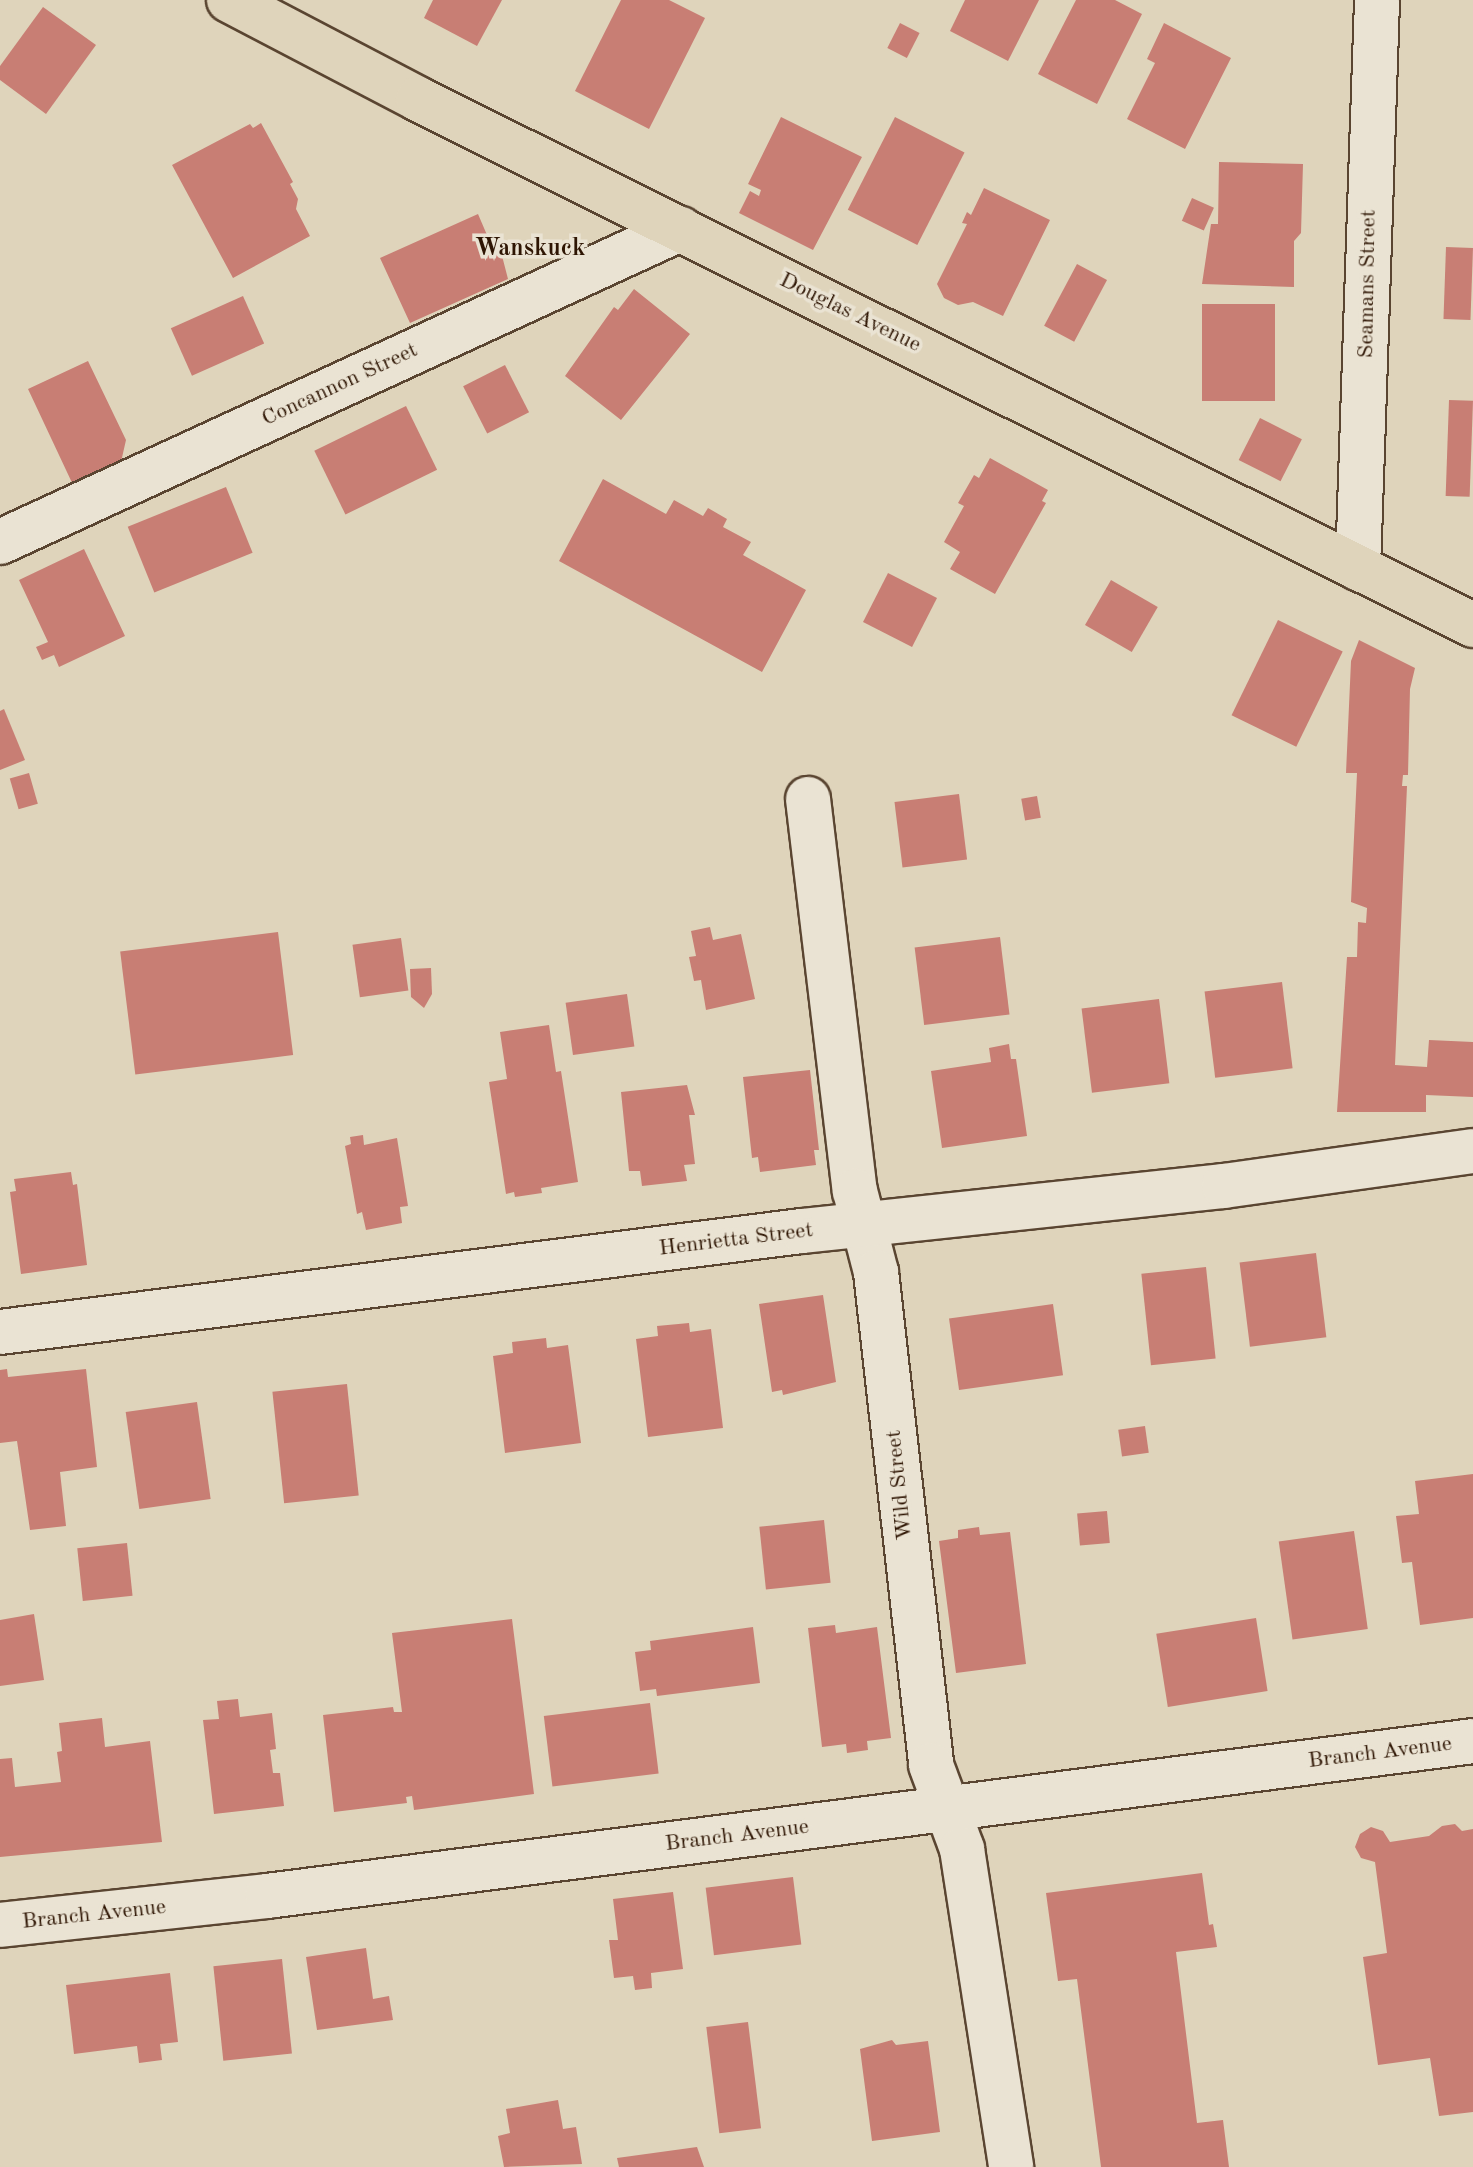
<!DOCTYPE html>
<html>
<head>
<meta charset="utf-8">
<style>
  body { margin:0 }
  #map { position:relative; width:1473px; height:2167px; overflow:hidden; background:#dfd4bb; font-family:"Old Standard TT",serif }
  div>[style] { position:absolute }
  .building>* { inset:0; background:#c87e74; transform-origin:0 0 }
  .roads { filter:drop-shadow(2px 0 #5a4531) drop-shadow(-2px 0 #5a4531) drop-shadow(0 2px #5a4531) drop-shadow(0 -2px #5a4531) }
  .minor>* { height:44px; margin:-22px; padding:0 22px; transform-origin:22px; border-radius:22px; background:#eae3d3 }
  .secondary>* { height:44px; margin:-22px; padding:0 22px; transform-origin:22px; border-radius:22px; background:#eae3d3 }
  .primary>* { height:44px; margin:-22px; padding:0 22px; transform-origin:22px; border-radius:22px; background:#dfd4bb }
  span { translate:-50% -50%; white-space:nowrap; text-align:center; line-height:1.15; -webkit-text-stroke:7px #eae3d3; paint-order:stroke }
  .street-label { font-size:22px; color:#2e1503 }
  .neighbourhood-label { font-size:24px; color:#2e1503; font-weight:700 }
</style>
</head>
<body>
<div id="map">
  <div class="building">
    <i style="clip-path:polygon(433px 0,502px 0,477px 46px,424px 18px)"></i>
    <i style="clip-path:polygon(621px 0,669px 0,705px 18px,649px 129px,575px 91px)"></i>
    <i style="clip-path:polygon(965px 0,1039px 0,1008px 61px,950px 31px)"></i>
    <i style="clip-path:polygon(1076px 0,1115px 0,1142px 14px,1097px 104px,1038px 74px)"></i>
    <i style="clip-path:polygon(43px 7px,96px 45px,46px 114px,0 80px,0 66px)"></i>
    <i style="left:900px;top:23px;width:22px;height:28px;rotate:27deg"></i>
    <i style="clip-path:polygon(1164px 23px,1231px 58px,1185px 149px,1127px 119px,1155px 63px,1147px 59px)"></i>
    <i style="clip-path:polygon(781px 117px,862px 157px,813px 250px,739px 213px,750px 191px,759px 196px,761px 190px,748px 184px)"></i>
    <i style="left:895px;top:117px;width:78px;height:104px;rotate:27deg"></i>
    <i style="clip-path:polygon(261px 123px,293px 182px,290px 184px,298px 199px,296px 209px,310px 236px,233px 278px,172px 165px,250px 124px,253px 128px)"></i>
    <i style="clip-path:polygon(1219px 162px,1303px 164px,1301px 233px,1294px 241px,1294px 287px,1202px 284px,1211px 224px,1218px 224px)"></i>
    <i style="clip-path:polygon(984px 188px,1050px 220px,1003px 316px,973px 302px,958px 305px,944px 298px,937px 284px,967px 224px,962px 223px,967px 212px,971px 215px)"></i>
    <i style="left:1192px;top:198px;width:24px;height:25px;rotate:24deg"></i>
    <i style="clip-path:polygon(478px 214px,490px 242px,500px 248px,508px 279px,410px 323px,380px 258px)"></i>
    <i style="left:1446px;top:247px;width:27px;height:72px;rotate:2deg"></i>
    <i style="left:1077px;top:264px;width:34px;height:70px;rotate:28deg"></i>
    <i style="clip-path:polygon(634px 289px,690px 334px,621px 420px,565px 376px,614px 307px,618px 310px)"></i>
    <i style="left:243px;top:296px;width:52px;height:79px;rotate:66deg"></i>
    <i style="left:1202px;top:304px;width:73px;height:97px"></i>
    <i style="clip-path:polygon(88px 361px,126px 440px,121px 462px,108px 465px,102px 474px,74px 487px,28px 389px)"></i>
    <i style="left:505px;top:365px;width:53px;height:47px;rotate:63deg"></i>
    <i style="left:1449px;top:400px;width:24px;height:96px;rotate:2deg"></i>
    <i style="left:406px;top:406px;width:71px;height:102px;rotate:64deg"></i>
    <i style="left:1260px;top:418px;width:47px;height:47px;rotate:27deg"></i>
    <i style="clip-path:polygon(990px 458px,1048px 490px,1042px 501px,1046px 503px,995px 594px,950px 569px,960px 552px,944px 542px,964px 506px,958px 503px,974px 475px,979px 478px)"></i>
    <i style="clip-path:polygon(603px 479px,666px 514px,674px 500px,703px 516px,708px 508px,727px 519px,723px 527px,751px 542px,743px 555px,806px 590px,762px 672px,559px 561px)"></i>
    <i style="left:226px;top:487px;width:71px;height:106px;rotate:68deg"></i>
    <i style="clip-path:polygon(84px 549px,125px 636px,59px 667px,54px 655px,42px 660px,36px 647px,48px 642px,19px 580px)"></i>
    <i style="left:888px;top:573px;width:55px;height:55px;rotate:27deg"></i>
    <i style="left:1111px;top:580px;width:54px;height:52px;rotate:30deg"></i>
    <i style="left:1278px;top:620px;width:72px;height:106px;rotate:26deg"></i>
    <i style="clip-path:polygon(1359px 640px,1415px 668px,1410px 689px,1408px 775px,1403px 775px,1402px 786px,1407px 786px,1395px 1065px,1427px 1067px,1429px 1040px,1473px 1042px,1473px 1097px,1426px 1095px,1426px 1112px,1337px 1112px,1347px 957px,1357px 957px,1358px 922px,1366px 923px,1367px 908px,1351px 902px,1357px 773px,1346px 773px,1351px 661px)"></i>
    <i style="clip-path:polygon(4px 709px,25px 760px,0 770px,0 711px)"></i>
    <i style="left:29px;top:773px;width:32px;height:20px;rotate:74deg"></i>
    <i style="left:959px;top:794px;width:66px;height:65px;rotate:83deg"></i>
    <i style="left:1037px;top:796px;width:22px;height:16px;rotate:80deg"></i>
    <i style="clip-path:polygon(710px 927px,713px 940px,741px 934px,755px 999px,706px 1010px,701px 980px,694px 981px,689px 957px,696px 956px,691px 931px)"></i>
    <i style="left:278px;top:932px;width:124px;height:159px;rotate:83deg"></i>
    <i style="left:1000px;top:937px;width:78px;height:86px;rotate:83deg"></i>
    <i style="left:401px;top:938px;width:53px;height:49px;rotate:82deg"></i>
    <i style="clip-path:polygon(431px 968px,432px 994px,424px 1008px,411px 997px,410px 969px)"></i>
    <i style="left:1282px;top:982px;width:87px;height:78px;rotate:83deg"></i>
    <i style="left:627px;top:994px;width:53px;height:62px;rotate:82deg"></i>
    <i style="left:1159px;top:999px;width:85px;height:78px;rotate:83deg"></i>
    <i style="clip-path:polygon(549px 1025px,556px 1072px,561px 1071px,578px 1182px,541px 1188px,542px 1193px,515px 1197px,514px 1192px,506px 1194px,489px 1082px,507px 1079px,500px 1032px)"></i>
    <i style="clip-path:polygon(1009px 1044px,1011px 1059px,1016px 1059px,1027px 1136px,942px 1148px,931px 1071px,991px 1062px,989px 1048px)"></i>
    <i style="clip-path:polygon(810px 1070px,819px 1150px,814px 1150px,816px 1165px,760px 1172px,758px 1157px,752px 1158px,743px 1077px)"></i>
    <i style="clip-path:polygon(687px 1085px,695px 1115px,689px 1115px,695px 1164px,684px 1165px,687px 1181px,642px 1186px,640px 1171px,629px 1171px,621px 1092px)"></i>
    <i style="clip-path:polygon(363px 1135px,364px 1145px,397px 1138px,408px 1206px,400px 1207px,402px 1223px,366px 1230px,362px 1212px,357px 1214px,345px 1146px,351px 1144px,350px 1137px)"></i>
    <i style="clip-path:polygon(71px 1172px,73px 1185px,77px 1184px,87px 1265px,21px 1274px,10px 1192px,16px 1191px,14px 1179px)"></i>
    <i style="left:1316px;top:1253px;width:85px;height:77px;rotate:83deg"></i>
    <i style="left:1206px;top:1267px;width:92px;height:65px;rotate:84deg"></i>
    <i style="clip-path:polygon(823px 1295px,836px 1382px,783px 1395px,782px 1390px,772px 1392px,759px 1304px)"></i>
    <i style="left:1053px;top:1304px;width:72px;height:105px;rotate:82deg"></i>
    <i style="clip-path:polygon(689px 1323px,690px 1332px,711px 1329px,723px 1428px,648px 1437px,636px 1339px,658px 1336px,657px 1326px)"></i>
    <i style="clip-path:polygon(546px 1338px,547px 1348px,568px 1345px,581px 1443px,505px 1453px,493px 1356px,513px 1353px,512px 1342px)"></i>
    <i style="clip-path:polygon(7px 1369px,8px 1377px,86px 1369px,97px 1467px,60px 1472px,66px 1526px,30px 1530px,17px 1441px,0 1443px,0 1370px)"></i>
    <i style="left:347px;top:1384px;width:112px;height:75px;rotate:84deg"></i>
    <i style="left:197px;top:1402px;width:98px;height:72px;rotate:82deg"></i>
    <i style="left:1145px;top:1426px;width:27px;height:27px;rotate:82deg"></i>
    <i style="clip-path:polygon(1473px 1474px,1473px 1618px,1420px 1625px,1412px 1562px,1402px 1563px,1396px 1516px,1419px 1514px,1415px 1481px)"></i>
    <i style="left:1107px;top:1511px;width:32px;height:30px;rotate:85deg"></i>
    <i style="left:824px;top:1520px;width:63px;height:65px;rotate:84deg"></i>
    <i style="clip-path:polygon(979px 1527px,980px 1535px,1010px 1532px,1026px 1664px,956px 1673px,939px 1541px,958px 1538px,958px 1530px)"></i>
    <i style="left:1354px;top:1531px;width:99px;height:76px;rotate:82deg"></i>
    <i style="left:127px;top:1543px;width:53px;height:50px;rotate:84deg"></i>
    <i style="clip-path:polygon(34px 1614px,44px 1680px,0 1686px,0 1620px)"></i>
    <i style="left:1256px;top:1618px;width:74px;height:101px;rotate:81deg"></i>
    <i style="clip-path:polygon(512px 1619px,534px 1794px,414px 1810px,412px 1796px,406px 1797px,407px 1803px,334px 1812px,323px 1715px,393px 1707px,394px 1712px,402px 1712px,392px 1633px)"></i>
    <i style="clip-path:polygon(835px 1625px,836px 1633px,877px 1627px,891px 1738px,867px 1741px,868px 1750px,847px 1753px,846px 1744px,822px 1747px,808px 1628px)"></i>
    <i style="clip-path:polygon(753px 1627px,760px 1683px,657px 1696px,656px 1689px,640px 1691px,635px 1652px,651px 1650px,650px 1641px)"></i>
    <i style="clip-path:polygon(238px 1699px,240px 1717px,272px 1713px,276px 1749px,270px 1750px,273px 1773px,280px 1773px,284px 1806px,214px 1814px,203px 1720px,219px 1719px,217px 1701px)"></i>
    <i style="left:650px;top:1703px;width:71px;height:107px;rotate:83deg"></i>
    <i style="clip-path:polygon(102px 1718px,105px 1747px,150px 1741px,162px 1842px,0 1857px,0 1759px,12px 1758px,15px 1787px,61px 1782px,57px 1752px,62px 1751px,59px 1723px)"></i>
    <i style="clip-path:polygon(1455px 1824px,1462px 1831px,1473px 1829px,1473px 2112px,1439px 2116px,1430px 2058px,1378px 2065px,1363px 1957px,1387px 1953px,1375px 1862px,1361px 1858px,1355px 1847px,1360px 1834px,1371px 1827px,1383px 1831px,1390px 1842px,1429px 1836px,1442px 1826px)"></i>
    <i style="clip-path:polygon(1202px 1873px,1209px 1925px,1213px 1924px,1217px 1947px,1176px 1952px,1197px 2123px,1223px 2120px,1229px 2167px,1101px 2167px,1077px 1979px,1058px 1981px,1046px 1893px)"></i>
    <i style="left:793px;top:1877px;width:68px;height:88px;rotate:83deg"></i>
    <i style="clip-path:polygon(673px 1892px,683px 1969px,651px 1973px,652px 1988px,635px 1990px,633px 1976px,614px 1978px,609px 1940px,618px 1940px,613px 1899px)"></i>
    <i style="clip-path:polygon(366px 1948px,373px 1999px,389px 1996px,393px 2020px,317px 2030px,306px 1957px)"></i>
    <i style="left:282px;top:1959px;width:95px;height:69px;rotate:84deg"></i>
    <i style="clip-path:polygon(170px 1973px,178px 2042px,160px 2044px,162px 2060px,139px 2063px,137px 2046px,74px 2054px,66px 1985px)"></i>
    <i style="left:748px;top:2022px;width:107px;height:42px;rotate:83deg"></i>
    <i style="clip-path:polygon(892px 2040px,896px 2045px,928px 2041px,940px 2132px,872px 2141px,860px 2049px)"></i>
    <i style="clip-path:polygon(558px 2100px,563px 2129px,576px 2127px,582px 2164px,504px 2167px,498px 2136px,510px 2133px,506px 2109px)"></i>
    <i style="clip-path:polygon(697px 2147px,704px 2167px,619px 2167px,617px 2158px)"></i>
  </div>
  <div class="roads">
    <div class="minor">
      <i style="left:0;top:542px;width:749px;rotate:-24.72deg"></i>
      <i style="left:1358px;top:568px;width:568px;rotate:-88.08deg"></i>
      <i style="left:808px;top:799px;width:395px;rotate:83.2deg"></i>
      <i style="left:855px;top:1191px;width:84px;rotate:75.5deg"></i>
      <i style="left:876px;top:1272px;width:496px;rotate:83.6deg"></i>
      <i style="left:931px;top:1765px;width:90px;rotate:69.7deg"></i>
      <i style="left:962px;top:1849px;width:322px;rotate:81.2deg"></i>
      <i style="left:0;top:1332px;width:808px;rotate:-7.18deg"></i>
      <i style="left:802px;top:1231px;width:424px;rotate:-6.1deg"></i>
      <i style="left:1224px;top:1186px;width:251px;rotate:-8deg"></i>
    </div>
    <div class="secondary">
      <i style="left:0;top:1925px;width:269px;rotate:-6.2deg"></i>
      <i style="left:267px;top:1896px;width:1216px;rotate:-7.32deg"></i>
    </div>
    <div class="primary">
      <i style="left:229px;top:0;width:213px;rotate:27.6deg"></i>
      <i style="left:418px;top:99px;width:1179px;rotate:26.5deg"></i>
    </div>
  </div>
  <div class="street-label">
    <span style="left:1368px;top:284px;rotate:-89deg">Seamans Street</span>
    <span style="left:850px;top:313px;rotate:26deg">Douglas Avenue</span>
    <span style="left:340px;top:385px;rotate:-25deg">Concannon Street</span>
    <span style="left:736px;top:1240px;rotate:-7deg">Henrietta Street</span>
    <span style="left:900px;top:1485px;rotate:-96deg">Wild Street</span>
    <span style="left:1380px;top:1753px;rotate:-7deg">Branch Avenue</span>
    <span style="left:737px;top:1836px;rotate:-7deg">Branch Avenue</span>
    <span style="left:94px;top:1915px;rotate:-6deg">Branch Avenue</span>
  </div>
  <div class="neighbourhood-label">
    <span style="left:530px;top:250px">Wanskuck</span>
  </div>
</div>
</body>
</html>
